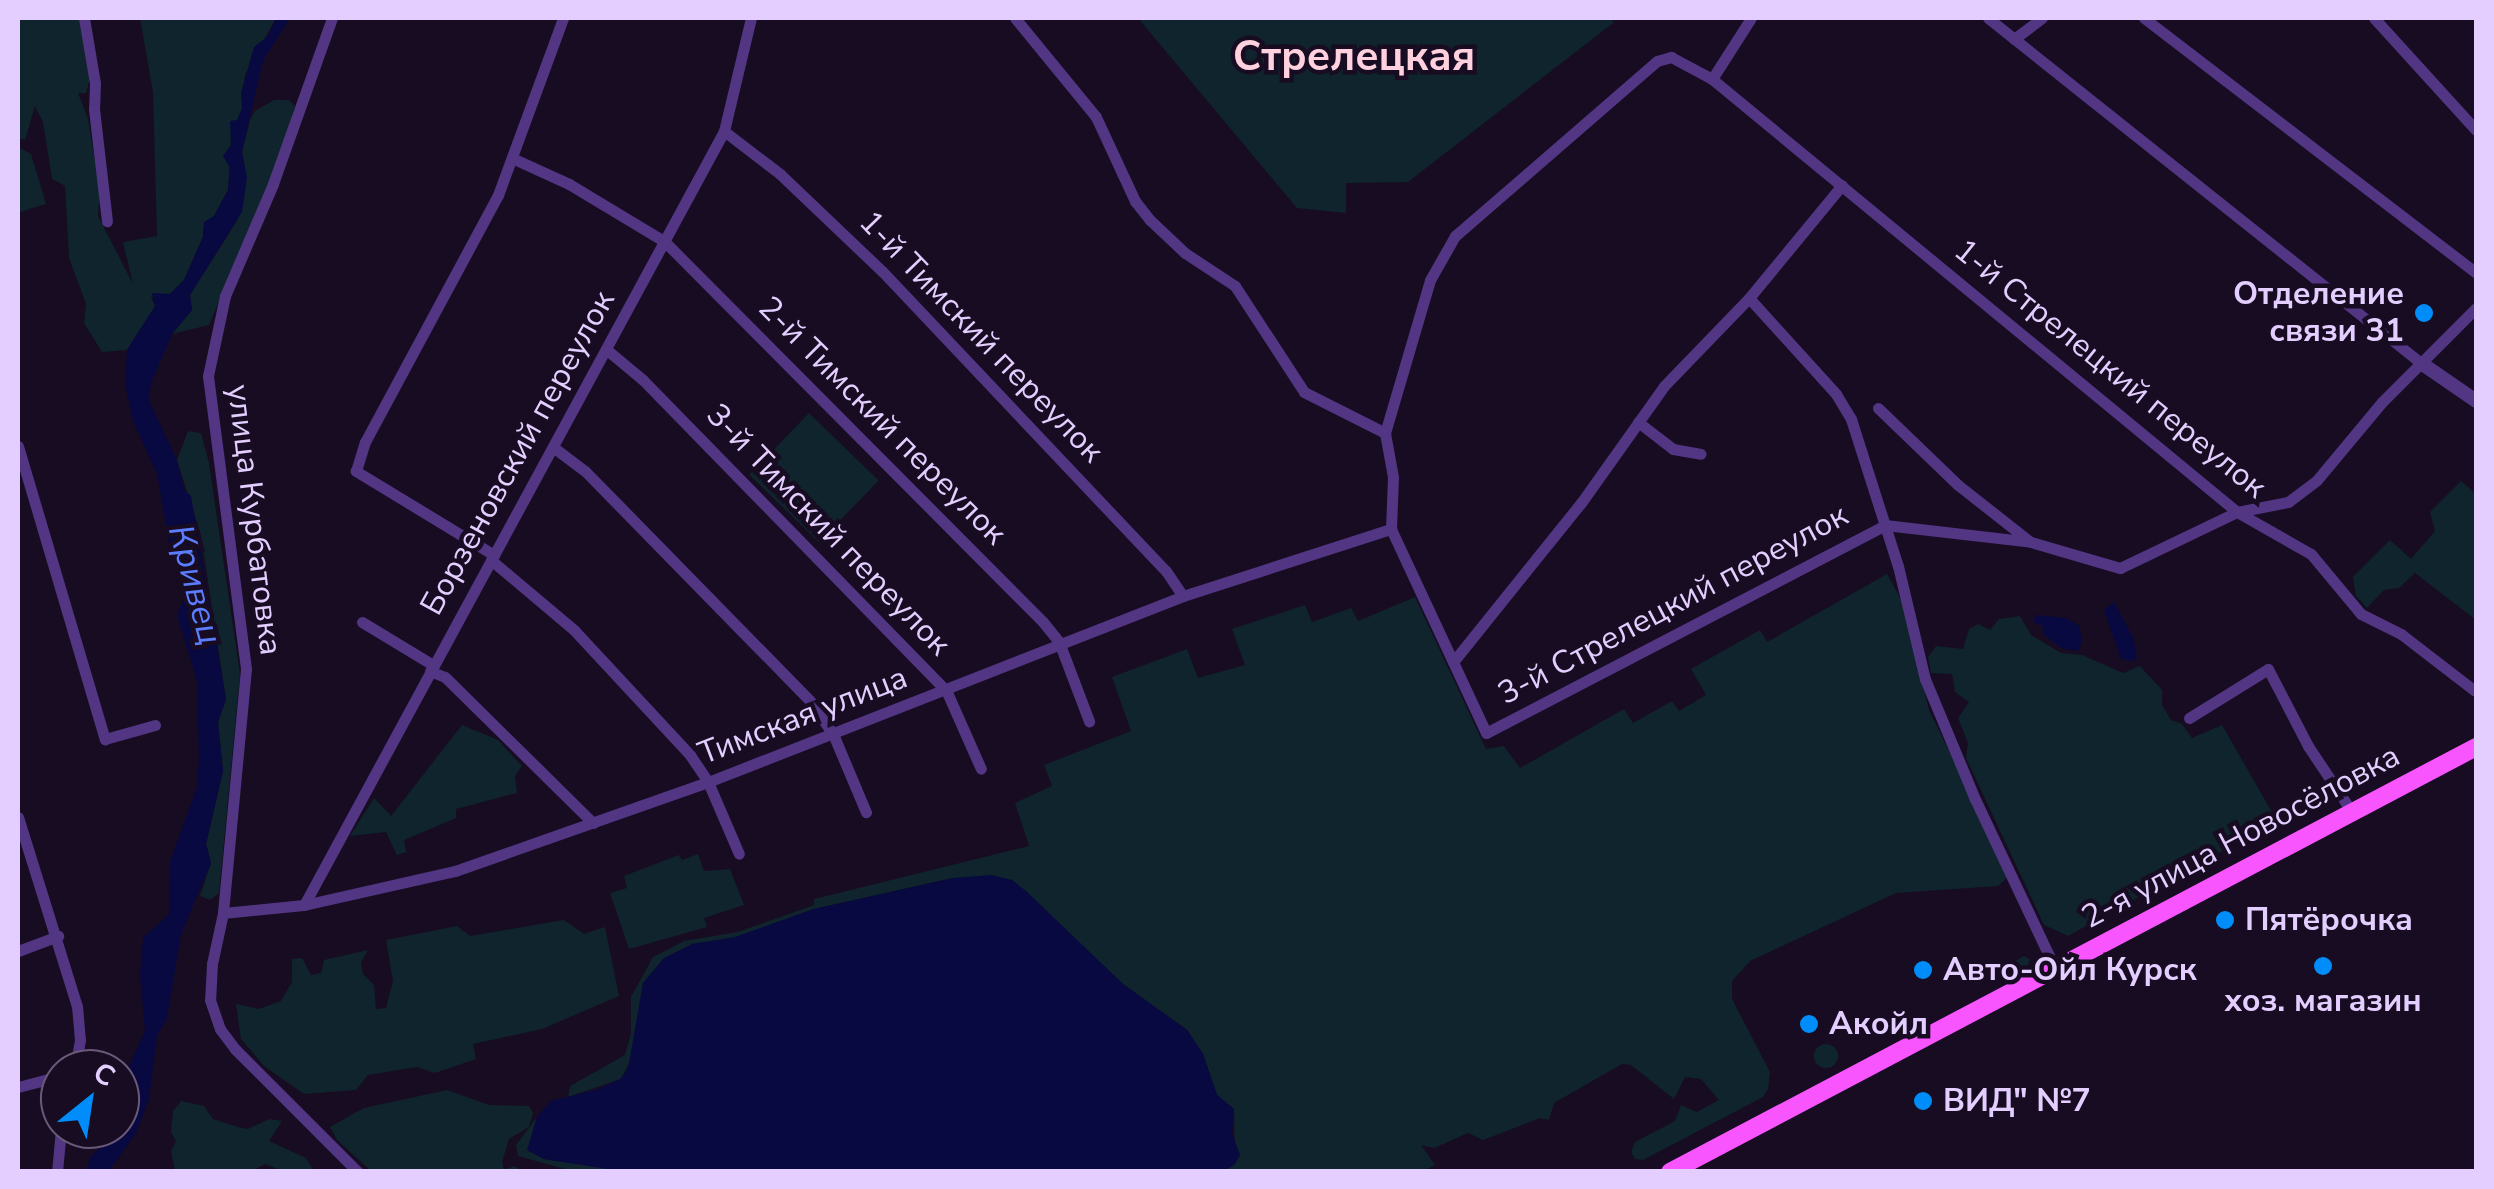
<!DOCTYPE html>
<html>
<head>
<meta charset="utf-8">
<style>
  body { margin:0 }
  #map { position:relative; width:2494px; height:1189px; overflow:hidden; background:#170c22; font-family:"Nunito Sans",sans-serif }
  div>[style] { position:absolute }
  .green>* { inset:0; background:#0f242c; transform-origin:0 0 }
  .round { border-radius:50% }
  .water>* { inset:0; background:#070940 }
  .minor>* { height:11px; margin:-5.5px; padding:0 5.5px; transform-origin:5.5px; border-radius:5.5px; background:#523583 }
  .tertiary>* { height:14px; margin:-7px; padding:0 7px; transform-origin:7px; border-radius:7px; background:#523583 }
  .primary>* { height:18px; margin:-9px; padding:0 9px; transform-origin:9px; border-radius:9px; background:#f855ff }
  .dots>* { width:28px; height:28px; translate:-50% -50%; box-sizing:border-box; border:5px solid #170c22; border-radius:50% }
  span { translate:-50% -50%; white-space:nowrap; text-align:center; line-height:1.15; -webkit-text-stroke:9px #170c22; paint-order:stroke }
  .poi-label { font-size:32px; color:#e4ceff; font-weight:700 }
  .right { translate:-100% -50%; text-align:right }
  .left { translate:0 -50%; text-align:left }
  .street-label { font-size:32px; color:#e4ceff }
  .water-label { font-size:35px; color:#5c7dff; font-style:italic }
  .district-label { font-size:42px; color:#ffd0de; font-weight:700 }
  .frame { position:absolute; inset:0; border:20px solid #e4ceff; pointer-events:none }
  .north { position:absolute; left:40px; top:1049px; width:100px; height:100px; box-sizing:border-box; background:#170c22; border:2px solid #695a7a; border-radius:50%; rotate:30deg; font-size:28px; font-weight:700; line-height:40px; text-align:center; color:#e4ceff }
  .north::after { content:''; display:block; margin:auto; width:35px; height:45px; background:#008df9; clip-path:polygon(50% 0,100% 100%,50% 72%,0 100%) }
</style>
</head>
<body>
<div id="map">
  <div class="green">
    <i style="clip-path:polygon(18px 18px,81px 18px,90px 78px,86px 93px,78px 93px,88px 119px,100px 190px,98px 216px,133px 284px,123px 242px,157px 236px,153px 92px,140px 18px,276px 18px,245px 75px,242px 108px,231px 146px,228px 190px,214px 216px,204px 223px,203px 237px,184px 280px,170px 294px,151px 297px,155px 306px,127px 350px,102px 352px,84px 323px,86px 304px,69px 258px,65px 186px,52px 179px,43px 122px,35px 106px,25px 140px,18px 138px)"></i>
    <i style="clip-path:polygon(1138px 18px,1613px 18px,1613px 23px,1408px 182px,1346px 183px,1346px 213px,1297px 208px)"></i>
    <i style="clip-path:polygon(274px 100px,289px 100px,295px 106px,273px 175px,209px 325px,172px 334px,192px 310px,190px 295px,238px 219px,245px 169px,242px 152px,250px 120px,255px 111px)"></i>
    <i style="clip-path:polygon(18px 147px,31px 154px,46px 204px,20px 212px)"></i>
    <i style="left:809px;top:413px;width:97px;height:86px;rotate:44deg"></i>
    <i style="clip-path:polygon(188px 431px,201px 433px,209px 463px,240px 674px,219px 893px,210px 900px,200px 896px,211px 863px,206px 844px,223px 771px,218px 722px,226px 699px,201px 535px,177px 460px)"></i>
    <i style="clip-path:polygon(2461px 481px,2476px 494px,2476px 620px,2415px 573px,2399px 588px,2384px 590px,2367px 608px,2356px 596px,2353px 577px,2390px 540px,2411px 559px,2435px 531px,2430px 512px)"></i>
    <i style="clip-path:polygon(1887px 574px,1903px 603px,1929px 710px,2008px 872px,2005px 880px,1998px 886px,1896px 893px,1750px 961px,1732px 981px,1732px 999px,1770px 1072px,1768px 1089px,1763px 1097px,1643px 1160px,1635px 1159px,1631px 1152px,1635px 1142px,1675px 1121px,1681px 1105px,1697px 1112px,1719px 1100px,1701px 1079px,1685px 1077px,1674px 1099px,1631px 1065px,1622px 1064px,1554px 1103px,1549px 1120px,1540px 1118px,1483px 1140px,1468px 1133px,1434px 1148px,1421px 1145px,1435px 1165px,1423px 1171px,1223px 1171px,1235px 1164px,1234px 1109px,1217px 1095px,1203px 1054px,1187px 1030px,1123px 984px,1012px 880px,953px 878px,814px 909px,735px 938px,692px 944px,643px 983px,632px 1058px,621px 1079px,568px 1097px,570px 1086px,625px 1055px,631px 1034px,631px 997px,653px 957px,684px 941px,738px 932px,814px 905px,814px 899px,1029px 846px,1015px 803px,1052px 786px,1044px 765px,1131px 731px,1112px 677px,1187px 649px,1198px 678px,1245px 665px,1232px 629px,1305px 605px,1312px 622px,1351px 608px,1358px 621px,1415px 597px,1486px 749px,1504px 746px,1520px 768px,1624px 709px,1633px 723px,1672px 701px,1679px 711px,1706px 695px,1691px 669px,1760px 630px,1767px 642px)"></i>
    <i style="clip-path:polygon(2020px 616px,2031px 635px,2061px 653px,2082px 655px,2123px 673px,2140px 666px,2162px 690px,2162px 705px,2171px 720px,2182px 724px,2192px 738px,2222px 725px,2277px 821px,2068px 936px,2044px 925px,1966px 758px,1968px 743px,1958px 718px,1969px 702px,1955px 692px,1952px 674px,1931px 673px,1928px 657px,1936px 646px,1963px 649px,1969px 629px,1978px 624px,1990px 630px,1999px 619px)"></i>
    <i style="clip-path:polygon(462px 725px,498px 740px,522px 766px,515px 776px,517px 793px,456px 809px,456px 818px,404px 840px,406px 852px,397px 855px,386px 832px,350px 836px,374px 798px,391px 816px)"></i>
    <i style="clip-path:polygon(698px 854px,704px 871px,730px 869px,744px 905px,704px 918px,707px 927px,629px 949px,610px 893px,627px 888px,624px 876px,679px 855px,682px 860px)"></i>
    <i style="clip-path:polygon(564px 920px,584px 934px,605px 927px,619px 996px,542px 1029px,473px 1044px,476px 1059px,435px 1073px,417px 1067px,368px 1075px,356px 1090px,304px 1094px,264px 1066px,241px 1039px,236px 1004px,259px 1009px,281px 1001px,292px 982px,292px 959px,302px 958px,311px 975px,321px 973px,324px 960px,368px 950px,361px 962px,363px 974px,374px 985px,376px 1009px,386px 1008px,393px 981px,386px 940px,457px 926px,470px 936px)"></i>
    <i style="clip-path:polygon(2024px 956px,2030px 959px,2028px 965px,1991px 982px,1991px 974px)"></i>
    <i class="round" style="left:1814px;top:1044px;width:24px;height:24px"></i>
    <i style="clip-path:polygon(447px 1090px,489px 1105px,529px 1106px,533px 1113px,529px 1127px,509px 1139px,502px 1162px,504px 1170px,514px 1166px,523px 1171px,371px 1171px,337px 1140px,330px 1127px,364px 1108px)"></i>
    <i style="clip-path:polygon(181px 1101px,204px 1106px,213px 1119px,238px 1127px,248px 1129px,269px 1119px,282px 1121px,269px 1141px,306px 1158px,314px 1171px,283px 1171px,265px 1164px,252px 1171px,175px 1171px,171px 1151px,176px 1141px,171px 1132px,173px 1111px)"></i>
    <i style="clip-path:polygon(537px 1117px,528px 1150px,544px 1159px,627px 1171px,572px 1171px,518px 1156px,516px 1145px)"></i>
  </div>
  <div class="water">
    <i style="clip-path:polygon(276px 18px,290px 18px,264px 59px,259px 78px,242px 152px,247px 178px,242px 212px,190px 295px,192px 310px,172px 334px,151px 383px,149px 401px,177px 460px,184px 490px,191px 496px,226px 699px,218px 722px,223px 771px,206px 844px,211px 863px,181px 934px,167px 1018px,157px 1036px,149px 1099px,136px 1133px,109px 1171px,86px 1171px,91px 1156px,120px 1129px,121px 1084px,145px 1031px,140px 975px,143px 938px,169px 914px,170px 862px,197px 787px,199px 759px,197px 681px,177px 615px,183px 600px,180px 568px,172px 558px,157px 474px,133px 421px,125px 384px,127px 350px,155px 306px,152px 293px,170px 294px,184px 280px,203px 237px,204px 222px,214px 216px,228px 190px,230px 168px,223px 156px,231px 145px,230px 121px,237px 120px,242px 108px,241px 93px,254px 47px,268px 36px)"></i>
    <i style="clip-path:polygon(2114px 602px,2133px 638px,2137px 657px,2133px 661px,2121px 659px,2104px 610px)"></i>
    <i style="clip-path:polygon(2035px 615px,2067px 618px,2079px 626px,2082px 640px,2078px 651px,2063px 649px,2044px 635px,2043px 626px,2034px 622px)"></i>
    <i style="clip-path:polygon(991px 875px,1012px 880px,1026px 891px,1123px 984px,1187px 1030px,1203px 1054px,1217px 1095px,1234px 1109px,1232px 1133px,1240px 1155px,1235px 1164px,1223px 1172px,627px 1172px,544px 1159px,527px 1150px,537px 1117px,551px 1101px,599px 1089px,620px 1079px,628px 1069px,643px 983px,664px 958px,692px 944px,735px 937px,814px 909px,953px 878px)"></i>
  </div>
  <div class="minor">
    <i style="left:84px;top:18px;width:66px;rotate:80.4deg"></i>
    <i style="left:95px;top:83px;width:26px;rotate:92deg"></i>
    <i style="left:94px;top:109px;width:113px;rotate:83.4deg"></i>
    <i style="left:332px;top:18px;width:176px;rotate:109.6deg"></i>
    <i style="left:273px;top:184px;width:122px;rotate:113.2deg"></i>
    <i style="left:225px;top:296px;width:82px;rotate:102deg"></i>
    <i style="left:208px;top:376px;width:295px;rotate:82.6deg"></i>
    <i style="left:246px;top:669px;width:245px;rotate:95.4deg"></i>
    <i style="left:223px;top:913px;width:52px;rotate:102.2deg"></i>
    <i style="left:212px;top:964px;width:36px;rotate:93deg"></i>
    <i style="left:210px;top:1000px;width:31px;rotate:71deg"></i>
    <i style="left:220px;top:1029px;width:25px;rotate:53deg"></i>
    <i style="left:235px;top:1049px;width:174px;rotate:45deg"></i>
    <i style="left:1015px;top:18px;width:128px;rotate:50.7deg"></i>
    <i style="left:1096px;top:117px;width:93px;rotate:65.1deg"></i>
    <i style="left:1135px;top:201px;width:24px;rotate:52deg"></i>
    <i style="left:1150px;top:220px;width:48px;rotate:43.3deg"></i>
    <i style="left:1185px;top:253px;width:60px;rotate:33.4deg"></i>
    <i style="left:1235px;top:286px;width:126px;rotate:56.9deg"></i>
    <i style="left:1304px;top:392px;width:91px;rotate:26.8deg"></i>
    <i style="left:1385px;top:433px;width:159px;rotate:-73.6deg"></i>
    <i style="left:1430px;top:280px;width:51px;rotate:-60.4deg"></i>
    <i style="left:1455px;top:236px;width:267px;rotate:-40.9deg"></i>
    <i style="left:1657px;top:61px;width:15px;rotate:-16deg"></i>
    <i style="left:1671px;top:57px;width:47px;rotate:28.2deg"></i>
    <i style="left:1712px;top:79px;width:681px;rotate:39.51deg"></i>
    <i style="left:2237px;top:512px;width:85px;rotate:29.6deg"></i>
    <i style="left:2311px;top:554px;width:78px;rotate:50.2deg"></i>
    <i style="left:2361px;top:614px;width:45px;rotate:26.6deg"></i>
    <i style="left:2401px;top:634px;width:93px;rotate:37.6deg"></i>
    <i style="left:1988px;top:18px;width:554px;rotate:38.55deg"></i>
    <i style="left:2144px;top:18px;width:419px;rotate:37.5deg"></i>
    <i style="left:2374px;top:18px;width:151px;rotate:47.7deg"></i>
    <i style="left:2014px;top:39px;width:35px;rotate:-37deg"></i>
    <i style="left:1712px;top:79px;width:72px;rotate:-57.4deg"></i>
    <i style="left:724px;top:131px;width:71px;rotate:37.5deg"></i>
    <i style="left:780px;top:174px;width:141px;rotate:43.6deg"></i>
    <i style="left:882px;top:271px;width:413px;rotate:46.6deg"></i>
    <i style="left:1166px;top:571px;width:30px;rotate:56deg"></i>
    <i style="left:512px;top:158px;width:63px;rotate:24.5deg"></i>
    <i style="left:569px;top:184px;width:111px;rotate:31deg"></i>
    <i style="left:664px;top:241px;width:537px;rotate:45.15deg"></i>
    <i style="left:1043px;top:622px;width:26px;rotate:51deg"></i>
    <i style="left:1059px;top:642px;width:85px;rotate:69.2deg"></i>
    <i style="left:1749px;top:298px;width:130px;rotate:47.8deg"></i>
    <i style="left:1836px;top:394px;width:29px;rotate:59deg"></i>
    <i style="left:1851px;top:419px;width:154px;rotate:72.3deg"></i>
    <i style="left:1898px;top:566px;width:116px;rotate:76.6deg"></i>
    <i style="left:1925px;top:679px;width:130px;rotate:67.4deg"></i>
    <i style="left:1975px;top:799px;width:187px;rotate:64.7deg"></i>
    <i style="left:607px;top:350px;width:47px;rotate:39.8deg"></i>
    <i style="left:643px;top:380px;width:433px;rotate:45.7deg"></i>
    <i style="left:946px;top:690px;width:86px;rotate:66.1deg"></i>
    <i style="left:1878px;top:408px;width:111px;rotate:43.9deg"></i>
    <i style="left:1958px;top:485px;width:89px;rotate:38.2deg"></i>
    <i style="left:1638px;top:422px;width:44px;rotate:37.6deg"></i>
    <i style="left:1673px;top:449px;width:28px;rotate:10deg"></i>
    <i style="left:1385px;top:433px;width:45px;rotate:79.7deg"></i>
    <i style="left:1393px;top:477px;width:52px;rotate:92.2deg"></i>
    <i style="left:1391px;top:529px;width:225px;rotate:65deg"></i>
    <i style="left:1486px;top:733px;width:450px;rotate:-27.5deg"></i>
    <i style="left:1885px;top:525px;width:147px;rotate:6.6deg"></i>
    <i style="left:2031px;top:542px;width:93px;rotate:16.3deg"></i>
    <i style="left:2120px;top:568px;width:130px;rotate:-25.6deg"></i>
    <i style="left:2237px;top:512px;width:52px;rotate:-11.1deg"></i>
    <i style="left:2288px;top:502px;width:36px;rotate:-37deg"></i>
    <i style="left:2317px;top:480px;width:102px;rotate:-50.2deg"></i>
    <i style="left:2382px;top:402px;width:133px;rotate:-45deg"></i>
    <i style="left:18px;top:446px;width:306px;rotate:73.5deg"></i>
    <i style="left:105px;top:739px;width:52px;rotate:-15.6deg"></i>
    <i style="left:553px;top:447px;width:40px;rotate:37deg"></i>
    <i style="left:585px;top:471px;width:322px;rotate:45.6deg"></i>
    <i style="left:810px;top:701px;width:40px;rotate:55.1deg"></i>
    <i style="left:833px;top:734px;width:85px;rotate:67.1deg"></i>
    <i style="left:494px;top:555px;width:162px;rotate:-148.7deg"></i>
    <i style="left:356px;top:471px;width:30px;rotate:-73deg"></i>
    <i style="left:365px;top:442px;width:281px;rotate:-61.7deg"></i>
    <i style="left:498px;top:195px;width:189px;rotate:-69.8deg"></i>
    <i style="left:491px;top:560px;width:109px;rotate:40.1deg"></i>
    <i style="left:574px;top:630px;width:171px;rotate:47.1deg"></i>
    <i style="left:690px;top:755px;width:32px;rotate:56deg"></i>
    <i style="left:708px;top:782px;width:78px;rotate:66.7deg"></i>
    <i style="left:362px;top:622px;width:83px;rotate:31.2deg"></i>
    <i style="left:1453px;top:662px;width:204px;rotate:-51.2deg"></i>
    <i style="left:1581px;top:503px;width:143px;rotate:-54.6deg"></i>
    <i style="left:1664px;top:386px;width:122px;rotate:-46deg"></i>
    <i style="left:1749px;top:298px;width:146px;rotate:-50.5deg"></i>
    <i style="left:430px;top:671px;width:16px;rotate:22deg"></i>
    <i style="left:445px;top:677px;width:208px;rotate:44.6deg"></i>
    <i style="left:2189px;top:718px;width:93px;rotate:-31.8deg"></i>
    <i style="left:2268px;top:669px;width:87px;rotate:62.5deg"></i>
    <i style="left:2308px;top:746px;width:79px;rotate:56.3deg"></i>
    <i style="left:18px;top:817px;width:198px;rotate:72.7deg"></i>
    <i style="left:77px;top:1006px;width:34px;rotate:85deg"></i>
    <i style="left:80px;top:1040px;width:29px;rotate:100deg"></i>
    <i style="left:304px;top:905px;width:881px;rotate:-61.51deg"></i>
    <i style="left:724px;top:131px;width:116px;rotate:-76.6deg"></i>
    <i style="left:223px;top:913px;width:81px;rotate:-5.6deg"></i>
    <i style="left:304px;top:905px;width:155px;rotate:-12.7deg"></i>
    <i style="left:455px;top:871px;width:268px;rotate:-19.4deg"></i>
    <i style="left:708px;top:782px;width:510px;rotate:-21.38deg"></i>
    <i style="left:1183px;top:596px;width:219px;rotate:-17.9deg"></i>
    <i style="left:18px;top:951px;width:43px;rotate:-20.6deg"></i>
    <i style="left:18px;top:1087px;width:43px;rotate:-14.7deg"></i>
    <i style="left:57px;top:1172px;width:43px;rotate:-84.7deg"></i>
  </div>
  <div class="tertiary">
    <i style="left:2421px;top:363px;width:67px;rotate:34.6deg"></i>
  </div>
  <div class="primary">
    <i style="left:1670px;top:1172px;width:911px;rotate:-27.8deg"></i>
  </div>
  <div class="dots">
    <i style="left:2424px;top:313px;background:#008df9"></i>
    <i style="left:2225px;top:920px;background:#008df9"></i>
    <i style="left:2323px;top:966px;background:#008df9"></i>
    <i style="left:1923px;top:970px;background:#008df9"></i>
    <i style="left:1809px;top:1024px;background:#008df9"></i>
    <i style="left:1923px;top:1101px;background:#008df9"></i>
  </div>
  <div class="poi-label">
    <span class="right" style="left:2404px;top:313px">Отделение<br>связи 31</span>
    <span class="left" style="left:2245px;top:920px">Пятёрочка</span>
    <span class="left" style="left:1943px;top:970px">Авто-Ойл Курск</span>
    <span style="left:2323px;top:1001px">хоз. магазин</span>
    <span class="left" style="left:1829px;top:1024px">Акойл</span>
    <span class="left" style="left:1943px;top:1101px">ВИД" №7</span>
  </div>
  <div class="street-label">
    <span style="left:981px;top:337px;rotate:46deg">1-й Тимский переулок</span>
    <span style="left:2110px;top:369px;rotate:39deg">1-й Стрелецкий переулок</span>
    <span style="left:882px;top:421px;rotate:45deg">2-й Тимский переулок</span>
    <span style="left:518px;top:453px;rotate:-61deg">Борзеновский переулок</span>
    <span style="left:254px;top:520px;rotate:83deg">улица Курбатовка</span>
    <span style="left:828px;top:530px;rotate:46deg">3-й Тимский переулок</span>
    <span style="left:1673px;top:605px;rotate:-28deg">3-й Стрелецкий переулок</span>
    <span style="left:803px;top:716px;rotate:-21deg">Тимская улица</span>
    <span style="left:2241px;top:837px;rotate:-28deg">2-я улица Новосёловка</span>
  </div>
  <div class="water-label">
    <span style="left:195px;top:585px;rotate:75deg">Кривец</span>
  </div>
  <div class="district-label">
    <span style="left:1354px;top:57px">Стрелецкая</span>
  </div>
  <div class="frame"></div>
  <div class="north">С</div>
</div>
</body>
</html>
